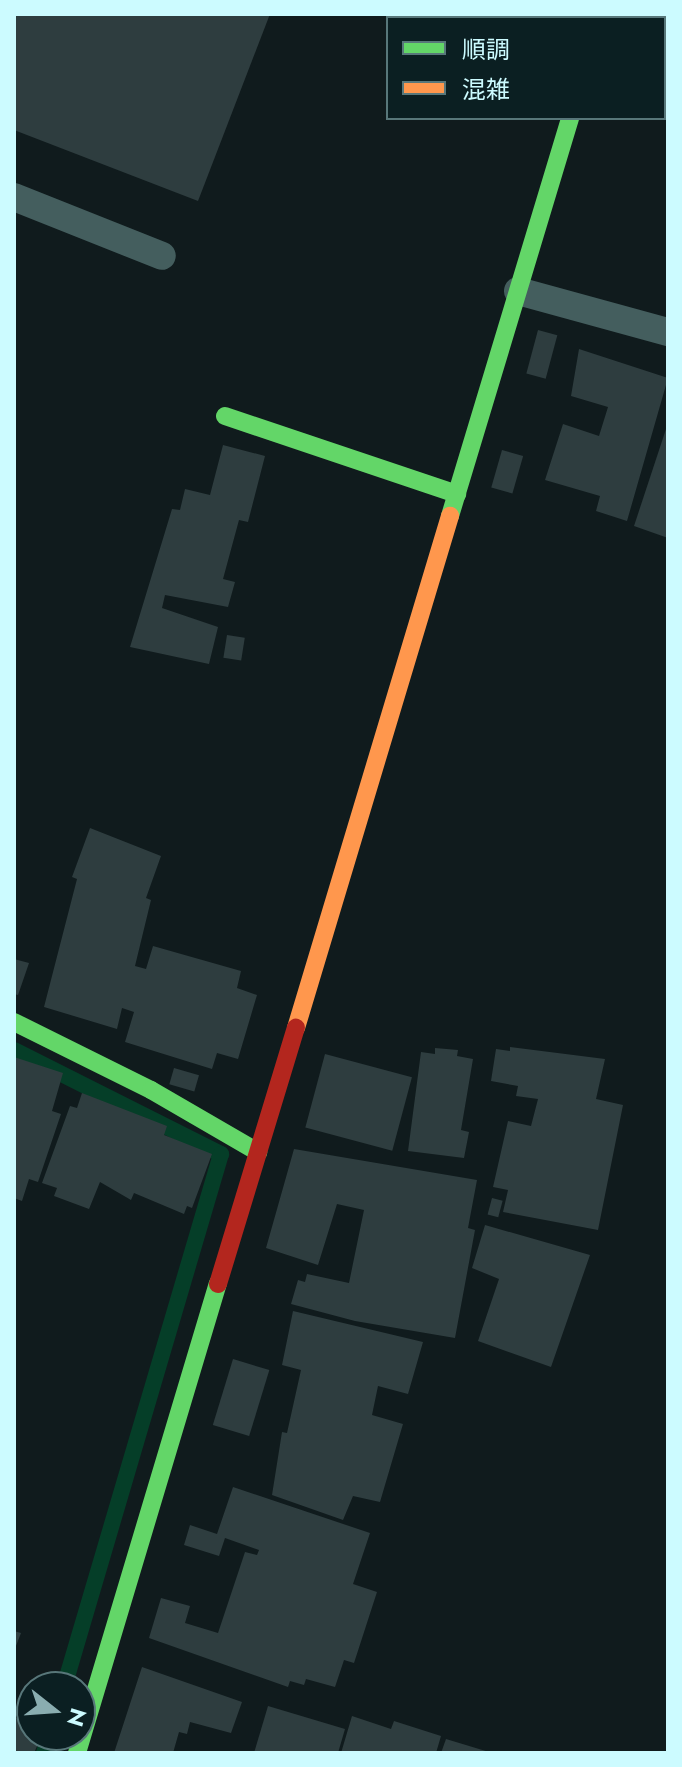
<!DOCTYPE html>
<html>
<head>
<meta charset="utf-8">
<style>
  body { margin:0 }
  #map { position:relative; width:682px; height:1767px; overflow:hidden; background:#101b1d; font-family:Jost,"Noto Sans JP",sans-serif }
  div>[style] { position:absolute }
  .stream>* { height:16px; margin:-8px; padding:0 8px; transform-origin:8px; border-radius:8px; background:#053e28 }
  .building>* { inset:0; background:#2e3d3f; transform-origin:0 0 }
  .lane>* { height:28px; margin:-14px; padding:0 14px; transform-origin:14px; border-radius:14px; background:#445e5e }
  .fast>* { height:18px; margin:-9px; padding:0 9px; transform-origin:9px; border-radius:9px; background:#63d668 }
  .slow>* { height:18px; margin:-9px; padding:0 9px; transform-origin:9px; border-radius:9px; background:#ff974d }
  .jam>* { height:18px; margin:-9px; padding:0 9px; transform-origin:9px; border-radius:9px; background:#b3261e }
  span { translate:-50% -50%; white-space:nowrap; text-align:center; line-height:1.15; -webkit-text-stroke:8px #0b1f22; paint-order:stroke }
  .frame { position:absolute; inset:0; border:16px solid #ccfbff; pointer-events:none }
  .legend { position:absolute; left:386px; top:16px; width:280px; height:104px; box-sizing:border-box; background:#0b1f22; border:2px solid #58777a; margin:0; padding:10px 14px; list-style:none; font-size:24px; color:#ccfbff }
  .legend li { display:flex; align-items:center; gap:16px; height:40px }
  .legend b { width:40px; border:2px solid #58777a }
  .north { position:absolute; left:16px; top:1671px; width:80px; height:80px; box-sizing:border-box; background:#0b1f22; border:2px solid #58777a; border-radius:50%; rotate:107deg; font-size:22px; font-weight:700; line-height:32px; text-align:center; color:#ccfbff }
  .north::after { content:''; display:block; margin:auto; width:28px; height:36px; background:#8aadb0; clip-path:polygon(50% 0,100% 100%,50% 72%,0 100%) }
</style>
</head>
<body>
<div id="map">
  <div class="stream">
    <i style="left:14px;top:1050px;width:232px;rotate:26.7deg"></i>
    <i style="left:221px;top:1154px;width:556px;rotate:106.41deg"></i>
    <i style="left:44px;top:1753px;width:19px;rotate:-72deg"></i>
  </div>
  <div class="building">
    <i style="clip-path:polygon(14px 14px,270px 14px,198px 201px,14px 130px)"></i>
    <i style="left:538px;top:330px;width:20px;height:45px;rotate:15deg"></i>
    <i style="clip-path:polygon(579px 349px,668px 378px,627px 521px,596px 511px,600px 496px,545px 480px,563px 424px,599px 436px,608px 407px,571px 396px)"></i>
    <i style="clip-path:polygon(667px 426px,668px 426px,668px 538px,634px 526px)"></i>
    <i style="clip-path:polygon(223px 445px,265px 456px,248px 522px,239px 520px,223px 579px,235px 582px,228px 607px,165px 595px,162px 608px,218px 627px,209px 664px,130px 647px,172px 509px,180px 510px,185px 489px,210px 495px)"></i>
    <i style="left:502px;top:450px;width:22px;height:39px;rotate:16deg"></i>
    <i style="left:227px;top:635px;width:18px;height:23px;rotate:9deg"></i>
    <i style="clip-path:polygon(90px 828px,161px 856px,146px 898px,151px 900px,135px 966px,146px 969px,153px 946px,241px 971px,237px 988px,257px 995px,238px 1059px,217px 1053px,212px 1069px,125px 1042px,134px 1012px,122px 1008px,117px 1029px,44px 1007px,77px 879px,72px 877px)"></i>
    <i style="clip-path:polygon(14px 959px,29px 963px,18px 995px,14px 994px)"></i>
    <i style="clip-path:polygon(510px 1047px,605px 1059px,596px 1099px,623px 1105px,598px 1230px,503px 1212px,508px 1190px,493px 1187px,508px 1121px,531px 1126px,538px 1099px,516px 1096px,518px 1086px,491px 1081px,496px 1049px,510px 1051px)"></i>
    <i style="clip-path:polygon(435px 1048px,458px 1050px,457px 1056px,473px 1059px,461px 1130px,469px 1132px,464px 1158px,408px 1151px,421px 1052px,435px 1054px)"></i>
    <i style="left:325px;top:1054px;width:90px;height:76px;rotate:15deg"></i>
    <i style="clip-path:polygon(14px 1057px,63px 1073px,52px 1111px,61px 1114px,38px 1182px,29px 1179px,22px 1201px,14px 1198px)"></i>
    <i style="left:174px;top:1068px;width:26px;height:17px;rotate:16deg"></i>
    <i style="clip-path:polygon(82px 1093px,167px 1126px,164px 1135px,212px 1154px,192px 1208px,187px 1206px,184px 1214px,134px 1193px,131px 1200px,100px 1182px,89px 1209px,54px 1196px,57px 1188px,42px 1183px,70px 1106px,77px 1108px)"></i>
    <i style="clip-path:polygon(294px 1149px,477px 1180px,468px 1228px,475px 1230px,455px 1338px,355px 1321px,291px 1304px,298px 1280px,305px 1282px,307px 1274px,349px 1283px,364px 1210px,337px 1204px,318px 1265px,266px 1248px)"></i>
    <i style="left:492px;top:1198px;width:11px;height:17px;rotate:15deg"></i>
    <i style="clip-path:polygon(485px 1225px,590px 1255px,551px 1367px,478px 1341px,499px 1279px,472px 1268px)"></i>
    <i style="clip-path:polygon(293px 1311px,423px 1342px,408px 1394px,378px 1386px,372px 1415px,403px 1424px,380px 1502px,353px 1496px,343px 1520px,272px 1495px,282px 1432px,287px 1433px,301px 1370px,282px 1365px)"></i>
    <i style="left:233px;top:1359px;width:38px;height:69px;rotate:17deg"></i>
    <i style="clip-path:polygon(233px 1487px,370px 1533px,353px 1584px,377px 1592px,354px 1663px,344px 1660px,335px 1687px,306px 1679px,304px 1685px,290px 1681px,288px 1687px,149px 1638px,161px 1598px,190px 1606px,185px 1623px,218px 1633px,245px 1552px,257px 1555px,259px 1550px,225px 1538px,219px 1556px,184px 1545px,190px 1525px,217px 1534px)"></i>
    <i style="clip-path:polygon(14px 1631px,21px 1633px,14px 1651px)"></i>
    <i style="clip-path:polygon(142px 1667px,242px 1702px,231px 1733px,190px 1722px,187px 1734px,179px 1732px,173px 1753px,114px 1753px)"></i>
    <i style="clip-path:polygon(268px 1706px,345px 1729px,338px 1753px,254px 1753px)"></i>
    <i style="clip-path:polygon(352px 1716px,391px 1729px,394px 1721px,441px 1736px,436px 1753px,341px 1753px)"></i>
    <i style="clip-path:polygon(14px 1717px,32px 1724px,32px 1735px,42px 1735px,34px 1753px,14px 1753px)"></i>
    <i style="clip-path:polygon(446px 1739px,489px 1752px,489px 1753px,441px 1753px)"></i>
  </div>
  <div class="lane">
    <i style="left:14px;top:197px;width:159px;rotate:21.7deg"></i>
    <i style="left:518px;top:291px;width:156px;rotate:15.3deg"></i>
  </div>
  <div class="fast">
    <i style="left:225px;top:416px;width:245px;rotate:18.6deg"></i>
    <i style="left:450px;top:516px;width:416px;rotate:-73.2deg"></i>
    <i style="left:14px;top:1022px;width:153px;rotate:26.4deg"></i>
    <i style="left:151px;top:1090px;width:124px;rotate:30.1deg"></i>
    <i style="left:77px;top:1753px;width:490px;rotate:-73.3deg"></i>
  </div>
  <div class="slow">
    <i style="left:599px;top:18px;width:4px;rotate:-63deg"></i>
    <i style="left:296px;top:1028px;width:535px;rotate:-73.26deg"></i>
  </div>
  <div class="jam">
    <i style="left:218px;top:1284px;width:268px;rotate:-73.1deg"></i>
  </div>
  <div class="frame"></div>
  <ul class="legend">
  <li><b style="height:10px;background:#63d668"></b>順調</li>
  <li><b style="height:10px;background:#ff974d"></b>混雑</li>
  </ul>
  <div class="north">N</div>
</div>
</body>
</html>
